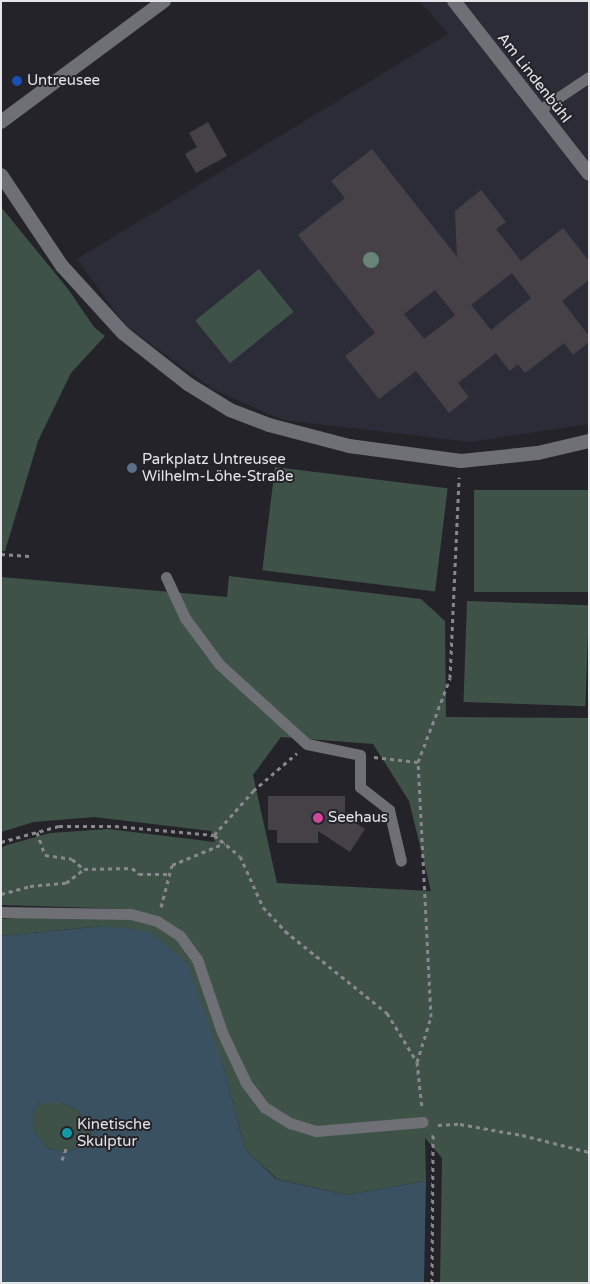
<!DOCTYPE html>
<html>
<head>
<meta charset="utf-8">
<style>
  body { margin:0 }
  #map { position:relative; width:590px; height:1284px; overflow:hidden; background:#232329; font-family:"Varela Round",sans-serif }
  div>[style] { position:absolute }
  .built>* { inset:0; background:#2c2c38 }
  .green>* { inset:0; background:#3e5247; transform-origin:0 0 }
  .water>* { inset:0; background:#3a5162 }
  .building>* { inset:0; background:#454147 }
  .path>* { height:3px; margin-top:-1.5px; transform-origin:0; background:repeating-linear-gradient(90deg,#88888d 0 4px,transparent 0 8px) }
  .service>* { height:11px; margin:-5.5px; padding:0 5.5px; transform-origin:5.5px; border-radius:5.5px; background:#6f6f76 }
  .minor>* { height:14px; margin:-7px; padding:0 7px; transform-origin:7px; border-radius:7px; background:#6f6f76 }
  .trees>* { width:16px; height:16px; margin:-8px; border-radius:50%; background:#678476 }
  .dots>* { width:14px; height:14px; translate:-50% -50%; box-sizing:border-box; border:2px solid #232329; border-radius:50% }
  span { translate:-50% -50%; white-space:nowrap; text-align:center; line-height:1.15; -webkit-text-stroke:4px #232329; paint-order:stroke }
  .street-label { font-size:15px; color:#e5e5e9 }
  .poi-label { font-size:15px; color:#e5e5e9 }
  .left { translate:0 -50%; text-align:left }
  .frame { position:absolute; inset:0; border:2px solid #e5e5e9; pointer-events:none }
</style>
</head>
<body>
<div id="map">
  <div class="built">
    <i style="clip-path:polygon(420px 1px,589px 1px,589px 424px,471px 442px,283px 420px,214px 390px,125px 325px,77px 259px,448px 34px)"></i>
  </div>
  <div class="green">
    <i style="clip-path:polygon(1px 207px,68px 289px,94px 327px,105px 336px,71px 373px,38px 441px,5px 551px,1px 551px)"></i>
    <i style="left:259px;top:269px;width:55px;height:82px;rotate:51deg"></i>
    <i style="left:275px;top:467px;width:174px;height:104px;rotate:7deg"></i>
    <i style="left:474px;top:490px;width:115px;height:102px"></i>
    <i style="clip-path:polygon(evenodd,229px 576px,421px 599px,445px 621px,446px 717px,589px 718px,589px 1283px,440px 1283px,442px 1158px,425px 1138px,426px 1181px,346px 1195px,277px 1179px,245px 1149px,223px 1064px,103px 926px,1px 936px,1px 919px,129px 909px,1px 905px,1px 848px,7px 845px,50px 833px,108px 829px,215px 842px,211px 831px,94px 817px,34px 822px,1px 832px,1px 577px,227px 597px,229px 576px,281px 737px,373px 744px,409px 801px,431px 891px,277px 883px,253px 775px,281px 737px)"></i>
    <i style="left:467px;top:601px;width:122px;height:101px;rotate:2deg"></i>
    <i style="clip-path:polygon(40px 1103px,62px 1103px,78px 1110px,92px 1134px,91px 1144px,65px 1152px,47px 1148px,33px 1131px,33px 1112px)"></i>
  </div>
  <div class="water">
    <i style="clip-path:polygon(evenodd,103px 926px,149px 931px,187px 963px,223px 1064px,245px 1149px,276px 1179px,346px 1195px,426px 1181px,424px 1283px,1px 1283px,1px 936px,103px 926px,40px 1103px,62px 1103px,78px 1110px,92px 1134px,91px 1144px,65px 1152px,47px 1148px,33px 1130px,33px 1112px,40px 1103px)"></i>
  </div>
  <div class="building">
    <i style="clip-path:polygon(208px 122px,227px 156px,196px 173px,185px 154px,197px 147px,189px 133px)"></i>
    <i style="clip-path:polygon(evenodd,372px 149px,457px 257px,455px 211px,481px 190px,506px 222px,496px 229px,521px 261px,563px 228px,589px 261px,589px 280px,562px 301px,589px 336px,589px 342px,573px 355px,564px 343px,525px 373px,518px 364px,510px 371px,496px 353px,458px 383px,469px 397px,449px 413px,416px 371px,379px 399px,345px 356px,375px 333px,298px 235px,345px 198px,331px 181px,372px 149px,512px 273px,531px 298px,491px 330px,471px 305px,512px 273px,372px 149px,435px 290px,455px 315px,424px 339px,404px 314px,435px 290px)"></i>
    <i style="clip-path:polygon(268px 796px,345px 796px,345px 816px,365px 829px,350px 852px,318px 831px,318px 843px,277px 843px,277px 830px,268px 830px)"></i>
  </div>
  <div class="path">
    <i style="left:1px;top:554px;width:32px;rotate:4deg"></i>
    <i style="left:374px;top:757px;width:44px;rotate:6.5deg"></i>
    <i style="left:37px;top:832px;width:24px;rotate:71deg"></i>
    <i style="left:45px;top:855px;width:27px;rotate:8deg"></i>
    <i style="left:72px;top:859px;width:16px;rotate:40deg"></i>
    <i style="left:84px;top:869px;width:48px;rotate:-1.2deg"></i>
    <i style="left:132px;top:868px;width:9px;rotate:41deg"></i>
    <i style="left:139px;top:874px;width:31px"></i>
    <i style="left:214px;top:835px;width:59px;rotate:-48.4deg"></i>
    <i style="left:253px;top:791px;width:58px;rotate:-40.8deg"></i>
    <i style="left:1px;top:842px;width:60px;rotate:-15.4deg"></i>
    <i style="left:59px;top:826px;width:56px"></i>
    <i style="left:115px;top:826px;width:99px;rotate:5.2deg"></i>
    <i style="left:214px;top:835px;width:33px;rotate:39deg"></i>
    <i style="left:240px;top:856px;width:56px;rotate:65.7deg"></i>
    <i style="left:263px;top:907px;width:33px;rotate:47deg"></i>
    <i style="left:285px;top:931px;width:131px;rotate:38.8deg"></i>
    <i style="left:387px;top:1013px;width:57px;rotate:58.5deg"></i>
    <i style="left:417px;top:1062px;width:46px;rotate:83.8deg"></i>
    <i style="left:1px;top:894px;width:30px;rotate:-15deg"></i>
    <i style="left:30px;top:886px;width:36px;rotate:-5deg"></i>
    <i style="left:66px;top:883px;width:23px;rotate:-38deg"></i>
    <i style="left:161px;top:907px;width:43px;rotate:-75.3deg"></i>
    <i style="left:172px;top:865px;width:57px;rotate:-22.5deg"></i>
    <i style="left:417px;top:1062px;width:47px;rotate:-72.7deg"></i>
    <i style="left:431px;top:1017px;width:255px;rotate:-92.9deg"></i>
    <i style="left:418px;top:762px;width:90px;rotate:-69.1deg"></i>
    <i style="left:450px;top:678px;width:201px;rotate:-87.4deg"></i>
    <i style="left:438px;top:1125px;width:22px;rotate:-3deg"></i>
    <i style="left:460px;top:1124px;width:63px;rotate:10.1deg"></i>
    <i style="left:522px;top:1135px;width:69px;rotate:14.2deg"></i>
    <i style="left:62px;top:1160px;width:15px;rotate:-70deg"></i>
    <i style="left:432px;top:1283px;width:150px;rotate:-89.6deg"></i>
  </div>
  <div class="service">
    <i style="left:538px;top:111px;width:61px;rotate:-33.7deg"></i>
    <i style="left:166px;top:577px;width:45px;rotate:65.1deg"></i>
    <i style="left:185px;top:618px;width:57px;rotate:53.5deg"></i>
    <i style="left:219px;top:664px;width:119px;rotate:42.3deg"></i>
    <i style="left:307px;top:744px;width:54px;rotate:11.7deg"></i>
    <i style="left:360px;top:755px;width:32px;rotate:90deg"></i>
    <i style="left:360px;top:787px;width:37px;rotate:38deg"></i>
    <i style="left:389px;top:810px;width:52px;rotate:76.8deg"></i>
    <i style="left:1px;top:912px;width:130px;rotate:0.9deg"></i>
    <i style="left:131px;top:914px;width:27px;rotate:15deg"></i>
    <i style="left:157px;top:921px;width:27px;rotate:33deg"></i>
    <i style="left:180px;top:936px;width:29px;rotate:54deg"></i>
    <i style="left:197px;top:959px;width:77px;rotate:71.1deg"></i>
    <i style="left:222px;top:1032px;width:56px;rotate:64.8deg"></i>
    <i style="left:246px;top:1083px;width:30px;rotate:53deg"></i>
    <i style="left:264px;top:1107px;width:31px;rotate:32deg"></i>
    <i style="left:290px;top:1123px;width:27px;rotate:17deg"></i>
    <i style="left:316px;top:1131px;width:107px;rotate:-4.8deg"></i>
  </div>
  <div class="minor">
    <i style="left:454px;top:1px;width:219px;rotate:52deg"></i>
    <i style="left:1px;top:122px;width:203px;rotate:-36.6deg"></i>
    <i style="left:1px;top:175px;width:110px;rotate:56.2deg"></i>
    <i style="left:62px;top:266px;width:91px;rotate:47.7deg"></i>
    <i style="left:123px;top:333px;width:83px;rotate:38.1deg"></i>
    <i style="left:188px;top:384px;width:49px;rotate:31.8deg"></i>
    <i style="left:230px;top:410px;width:42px;rotate:21deg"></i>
    <i style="left:269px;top:425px;width:83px;rotate:14.7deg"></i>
    <i style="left:349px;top:446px;width:113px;rotate:7.6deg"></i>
    <i style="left:461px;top:461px;width:77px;rotate:-5.9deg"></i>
    <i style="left:538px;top:453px;width:52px;rotate:-13.2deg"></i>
  </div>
  <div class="trees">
    <i style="left:371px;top:260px"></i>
  </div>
  <div class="dots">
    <i style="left:17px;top:81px;background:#1a4fb4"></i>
    <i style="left:132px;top:468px;background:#5c6f8a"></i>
    <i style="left:318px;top:818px;background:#d1479c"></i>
    <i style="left:67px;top:1133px;background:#0f9aa8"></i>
  </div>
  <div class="street-label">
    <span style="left:534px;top:78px;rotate:52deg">Am Lindenbühl</span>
  </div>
  <div class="poi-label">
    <span class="left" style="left:27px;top:81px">Untreusee</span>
    <span class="left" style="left:142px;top:468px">Parkplatz Untreusee<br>Wilhelm-Löhe-Straße</span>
    <span class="left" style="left:328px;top:818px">Seehaus</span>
    <span class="left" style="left:77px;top:1133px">Kinetische<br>Skulptur</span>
  </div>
  <div class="frame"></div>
</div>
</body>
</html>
